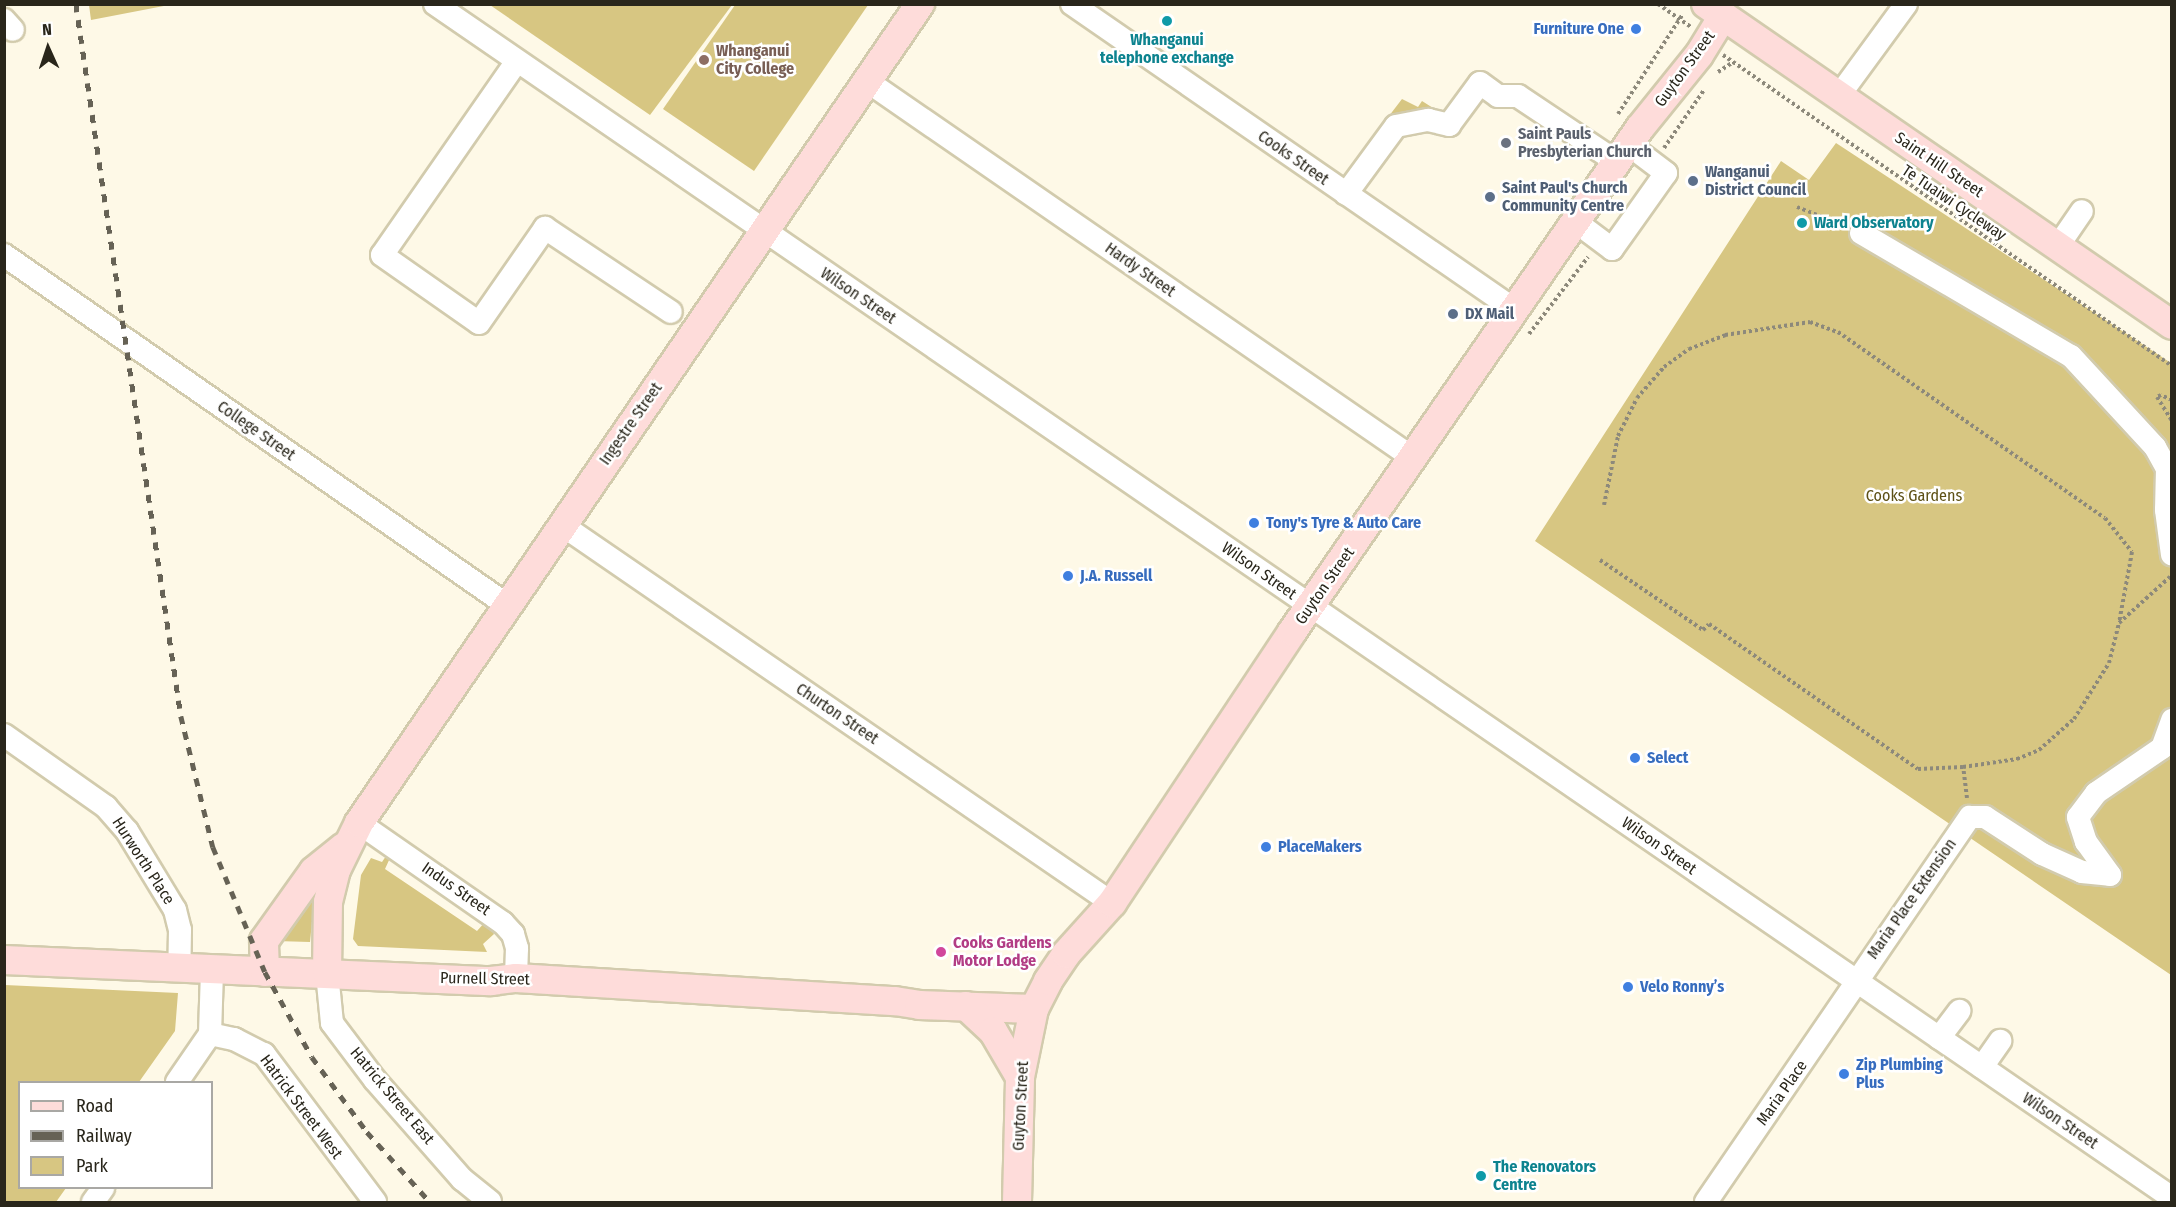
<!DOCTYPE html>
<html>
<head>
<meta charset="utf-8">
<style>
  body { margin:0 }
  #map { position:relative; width:2176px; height:1207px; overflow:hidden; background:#fef9e7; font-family:"Fira Sans Condensed",sans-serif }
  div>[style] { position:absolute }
  .green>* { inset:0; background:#d7c682 }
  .path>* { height:4px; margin-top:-2px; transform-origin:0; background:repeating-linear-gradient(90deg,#8d897b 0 3px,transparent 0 6px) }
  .roads { filter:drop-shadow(2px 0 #d2cbad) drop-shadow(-2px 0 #d2cbad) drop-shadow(0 2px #d2cbad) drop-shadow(0 -2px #d2cbad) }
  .minor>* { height:22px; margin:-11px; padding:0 11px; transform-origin:11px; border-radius:11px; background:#fff }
  .major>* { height:28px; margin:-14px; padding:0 14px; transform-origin:14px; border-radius:14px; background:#fedcda }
  .rail>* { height:4.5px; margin-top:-2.25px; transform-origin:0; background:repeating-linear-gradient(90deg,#666255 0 8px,transparent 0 16px) }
  .dots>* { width:16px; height:16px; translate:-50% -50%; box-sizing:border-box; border:3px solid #fff; border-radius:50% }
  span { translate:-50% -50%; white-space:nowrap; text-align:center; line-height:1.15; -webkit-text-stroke:5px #fff; paint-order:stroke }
  .shop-label { font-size:16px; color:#366cbe; font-weight:700 }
  .right { translate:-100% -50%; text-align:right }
  .left { translate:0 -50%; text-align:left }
  .culture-label { font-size:16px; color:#0d838f; font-weight:700 }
  .education-label { font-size:16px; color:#785e54; font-weight:700 }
  .street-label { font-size:16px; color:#29261b }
  .worship-label { font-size:16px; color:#5b616d; font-weight:700 }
  .service-label { font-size:16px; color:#4e5e75; font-weight:700 }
  .park-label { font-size:16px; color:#5d5015 }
  .hotel-label { font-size:16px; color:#b23c85; font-weight:700 }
  .frame { position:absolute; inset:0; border:6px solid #29261b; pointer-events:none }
  .legend { position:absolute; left:18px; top:1081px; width:195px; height:108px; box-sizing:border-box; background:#fff; border:2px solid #a9a8a4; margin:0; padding:8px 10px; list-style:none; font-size:18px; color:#29261b }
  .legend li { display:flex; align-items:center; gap:12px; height:30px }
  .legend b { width:30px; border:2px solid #a9a8a4 }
  .north { position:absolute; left:18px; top:18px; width:60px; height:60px; -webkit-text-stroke:4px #fff; paint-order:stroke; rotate:357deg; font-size:16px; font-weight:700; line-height:24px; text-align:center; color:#29261b }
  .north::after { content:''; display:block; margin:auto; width:21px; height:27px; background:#29261b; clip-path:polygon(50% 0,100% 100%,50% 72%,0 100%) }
</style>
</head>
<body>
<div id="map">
  <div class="green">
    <i style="clip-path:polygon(89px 5px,89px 4px,169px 5px,91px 20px)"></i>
    <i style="clip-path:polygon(490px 5px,732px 5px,650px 115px)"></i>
    <i style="clip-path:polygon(735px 5px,868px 5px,754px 171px,663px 109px)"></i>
    <i style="clip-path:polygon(1402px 99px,1418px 107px,1422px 101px,1441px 113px,1393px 116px,1364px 158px,1359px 155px)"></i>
    <i style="clip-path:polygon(1836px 143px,2171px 363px,2171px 975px,1535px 541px,1781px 161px,1809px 180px)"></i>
    <i style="clip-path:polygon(386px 856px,390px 858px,385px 869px,477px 931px,485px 922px,491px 927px,494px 934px,483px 944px,487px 952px,358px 946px,353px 939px,361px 875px,371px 858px,382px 862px)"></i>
    <i style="clip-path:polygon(316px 882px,310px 942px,276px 941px)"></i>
    <i style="clip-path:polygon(5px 985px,178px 993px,175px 1031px,139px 1082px,20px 1082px,20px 1188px,66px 1188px,56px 1202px,5px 1202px)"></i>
  </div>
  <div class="path">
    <i style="left:1658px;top:4px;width:40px;rotate:34.9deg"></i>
    <i style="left:1723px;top:55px;width:546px;rotate:34.71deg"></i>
    <i style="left:1718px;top:72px;width:17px;rotate:-33deg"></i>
    <i style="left:1618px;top:114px;width:119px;rotate:-57deg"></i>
    <i style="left:1664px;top:148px;width:70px;rotate:-55.4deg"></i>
    <i style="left:1797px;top:207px;width:49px;rotate:21.4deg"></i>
    <i style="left:1529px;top:334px;width:97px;rotate:-52.5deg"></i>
    <i style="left:2172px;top:400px;width:12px;rotate:-156deg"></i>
    <i style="left:2161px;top:395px;width:4px;rotate:153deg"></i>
    <i style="left:2157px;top:397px;width:28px;rotate:58deg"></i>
    <i style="left:1604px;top:505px;width:70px;rotate:-78.5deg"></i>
    <i style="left:1618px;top:436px;width:42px;rotate:-63.4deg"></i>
    <i style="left:1637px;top:398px;width:41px;rotate:-48.9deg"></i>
    <i style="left:1664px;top:367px;width:31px;rotate:-36deg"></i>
    <i style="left:1689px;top:349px;width:39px;rotate:-21deg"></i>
    <i style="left:1725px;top:335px;width:86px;rotate:-8.7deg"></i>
    <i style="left:1810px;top:322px;width:30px;rotate:20deg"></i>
    <i style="left:1838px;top:332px;width:325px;rotate:34.9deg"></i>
    <i style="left:2105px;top:518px;width:43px;rotate:51.5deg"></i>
    <i style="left:2132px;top:552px;width:72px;rotate:100.4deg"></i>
    <i style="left:1600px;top:560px;width:125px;rotate:34.2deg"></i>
    <i style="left:1703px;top:630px;width:8px;rotate:-45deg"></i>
    <i style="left:1709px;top:624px;width:254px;rotate:34.8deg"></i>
    <i style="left:1918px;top:769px;width:45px;rotate:-2.5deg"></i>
    <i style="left:1967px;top:798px;width:31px;rotate:-97deg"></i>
    <i style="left:1963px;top:767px;width:55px;rotate:-8.4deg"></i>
    <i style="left:2017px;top:759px;width:24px;rotate:-22deg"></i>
    <i style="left:2039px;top:750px;width:47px;rotate:-41.5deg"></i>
    <i style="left:2074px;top:719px;width:66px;rotate:-58deg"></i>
    <i style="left:2109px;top:663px;width:41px;rotate:-76deg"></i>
    <i style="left:2119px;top:623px;width:70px;rotate:-42.1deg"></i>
  </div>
  <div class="roads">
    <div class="minor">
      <i style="left:435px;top:4px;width:2108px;rotate:34.5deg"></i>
      <i style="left:1072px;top:4px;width:538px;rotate:34.63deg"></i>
      <i style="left:4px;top:20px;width:13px;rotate:48deg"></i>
      <i style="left:517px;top:61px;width:236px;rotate:124.8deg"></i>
      <i style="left:382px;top:255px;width:118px;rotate:35deg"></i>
      <i style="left:479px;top:323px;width:116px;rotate:-55.2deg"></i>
      <i style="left:545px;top:228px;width:151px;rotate:33.7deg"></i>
      <i style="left:867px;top:81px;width:664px;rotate:34.62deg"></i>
      <i style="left:1838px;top:97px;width:115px;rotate:-53.8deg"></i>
      <i style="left:1346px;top:194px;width:84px;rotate:-53.7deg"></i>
      <i style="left:1396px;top:126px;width:33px;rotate:-11deg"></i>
      <i style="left:1428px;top:120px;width:22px;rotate:13deg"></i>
      <i style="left:1449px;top:125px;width:52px;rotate:-53.6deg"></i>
      <i style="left:1480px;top:83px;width:22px;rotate:36deg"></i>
      <i style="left:1498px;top:96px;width:20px"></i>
      <i style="left:1518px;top:96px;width:119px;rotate:33.7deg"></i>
      <i style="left:1576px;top:222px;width:45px;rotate:36.9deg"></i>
      <i style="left:1612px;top:249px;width:93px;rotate:-54.6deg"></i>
      <i style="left:1666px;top:173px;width:46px;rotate:-142.9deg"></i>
      <i style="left:1861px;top:233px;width:243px;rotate:30.4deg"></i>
      <i style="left:2071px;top:356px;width:124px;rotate:47.3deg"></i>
      <i style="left:2155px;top:447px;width:25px;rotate:61deg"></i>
      <i style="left:2167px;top:469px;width:41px;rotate:91.4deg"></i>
      <i style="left:2166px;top:510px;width:45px;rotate:82.4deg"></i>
      <i style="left:2058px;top:246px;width:42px;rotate:-55.6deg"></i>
      <i style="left:4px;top:255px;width:613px;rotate:34.83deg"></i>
      <i style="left:562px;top:525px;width:667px;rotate:34.5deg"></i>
      <i style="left:4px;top:735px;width:125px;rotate:35.2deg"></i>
      <i style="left:106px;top:807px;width:32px;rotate:49deg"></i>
      <i style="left:127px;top:831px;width:92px;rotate:58.7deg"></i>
      <i style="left:175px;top:910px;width:21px;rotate:76deg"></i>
      <i style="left:180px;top:930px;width:39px;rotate:91deg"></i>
      <i style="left:359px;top:823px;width:175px;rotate:34.8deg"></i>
      <i style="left:503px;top:923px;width:15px;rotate:48deg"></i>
      <i style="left:513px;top:934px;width:15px;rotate:74deg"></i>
      <i style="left:517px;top:948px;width:30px;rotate:92deg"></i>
      <i style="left:327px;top:973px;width:50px;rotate:84.3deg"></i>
      <i style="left:332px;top:1023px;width:71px;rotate:53deg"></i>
      <i style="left:375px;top:1080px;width:132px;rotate:48.7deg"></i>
      <i style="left:462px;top:1179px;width:36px;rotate:39deg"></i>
      <i style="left:210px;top:1034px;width:25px;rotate:12deg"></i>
      <i style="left:234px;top:1039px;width:34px;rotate:27deg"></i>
      <i style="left:264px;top:1054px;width:185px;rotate:53.1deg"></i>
      <i style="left:1939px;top:1038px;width:34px;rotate:-53deg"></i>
      <i style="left:1982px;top:1067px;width:32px;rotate:-55deg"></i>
      <i style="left:177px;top:1082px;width:58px;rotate:-55.5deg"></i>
      <i style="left:210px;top:1034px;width:63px;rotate:-88.2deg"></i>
      <i style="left:93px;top:1202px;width:17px;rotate:-54deg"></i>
      <i style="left:1706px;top:1202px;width:467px;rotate:-55.6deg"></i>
      <i style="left:1970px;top:817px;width:15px"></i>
      <i style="left:1985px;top:817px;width:68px;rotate:33deg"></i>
      <i style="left:2042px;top:854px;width:44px;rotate:24.2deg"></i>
      <i style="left:2082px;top:872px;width:28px;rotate:6deg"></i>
      <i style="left:2110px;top:875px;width:41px;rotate:-126deg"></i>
      <i style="left:2086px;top:842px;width:26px;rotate:-108deg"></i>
      <i style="left:2078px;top:817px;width:30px;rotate:-53deg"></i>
      <i style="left:2096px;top:793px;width:80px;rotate:-34.3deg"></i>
      <i style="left:2162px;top:748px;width:30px;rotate:-70deg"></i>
    </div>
    <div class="major">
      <i style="left:1706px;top:4px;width:566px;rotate:34.56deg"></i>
      <i style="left:4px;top:960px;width:487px;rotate:2.5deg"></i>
      <i style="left:491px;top:981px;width:25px;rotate:-7deg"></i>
      <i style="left:516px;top:978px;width:380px;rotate:3.5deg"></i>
      <i style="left:895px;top:1001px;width:24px;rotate:9deg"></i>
      <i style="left:919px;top:1005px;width:115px;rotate:2deg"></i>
      <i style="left:265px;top:972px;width:31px;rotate:-92deg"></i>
      <i style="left:264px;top:941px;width:86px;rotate:-54.5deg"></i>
      <i style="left:314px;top:871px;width:38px;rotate:-39deg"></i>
      <i style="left:327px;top:973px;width:71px;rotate:-89.2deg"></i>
      <i style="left:328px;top:902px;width:33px;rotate:-76deg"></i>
      <i style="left:336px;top:870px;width:52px;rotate:-63.9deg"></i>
      <i style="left:359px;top:823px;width:993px;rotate:-55.59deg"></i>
      <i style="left:966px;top:1006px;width:37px;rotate:43deg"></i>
      <i style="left:993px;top:1031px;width:53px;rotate:59.6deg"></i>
      <i style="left:1017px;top:1202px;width:125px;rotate:-88.6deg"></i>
      <i style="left:1020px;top:1077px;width:69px;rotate:-78.4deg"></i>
      <i style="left:1034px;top:1009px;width:31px;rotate:-63deg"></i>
      <i style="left:1048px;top:981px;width:32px;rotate:-56deg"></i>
      <i style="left:1066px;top:954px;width:69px;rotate:-48deg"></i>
      <i style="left:1112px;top:903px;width:325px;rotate:-56.4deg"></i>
      <i style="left:1292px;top:632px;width:612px;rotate:-55.38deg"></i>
      <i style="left:1640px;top:128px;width:94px;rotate:-51.1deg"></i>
      <i style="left:1699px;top:55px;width:46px;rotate:-58.4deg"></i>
    </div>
  </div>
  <div class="rail">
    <i style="left:76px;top:4px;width:720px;rotate:81.61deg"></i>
    <i style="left:181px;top:716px;width:135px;rotate:76.3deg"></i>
    <i style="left:213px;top:847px;width:135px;rotate:67.4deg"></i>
    <i style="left:265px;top:972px;width:97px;rotate:61.1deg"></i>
    <i style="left:312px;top:1057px;width:93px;rotate:53.7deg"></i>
    <i style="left:367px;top:1132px;width:94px;rotate:48deg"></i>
  </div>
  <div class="dots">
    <i style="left:1167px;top:21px;background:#0f9aa8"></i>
    <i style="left:1636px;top:29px;background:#3f7fe0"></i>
    <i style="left:704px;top:60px;background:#8d6e63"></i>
    <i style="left:1506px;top:143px;background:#6b7280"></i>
    <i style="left:1693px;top:181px;background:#5c6f8a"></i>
    <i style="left:1490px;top:197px;background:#5c6f8a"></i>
    <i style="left:1802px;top:223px;background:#0f9aa8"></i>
    <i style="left:1453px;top:314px;background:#5c6f8a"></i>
    <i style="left:1254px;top:523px;background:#3f7fe0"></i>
    <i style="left:1068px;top:576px;background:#3f7fe0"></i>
    <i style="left:1635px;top:758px;background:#3f7fe0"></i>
    <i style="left:1266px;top:847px;background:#3f7fe0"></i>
    <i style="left:941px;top:952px;background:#d1479c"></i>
    <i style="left:1628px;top:987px;background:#3f7fe0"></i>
    <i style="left:1844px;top:1074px;background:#3f7fe0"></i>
    <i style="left:1481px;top:1176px;background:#0f9aa8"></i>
  </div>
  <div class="shop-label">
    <span class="right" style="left:1624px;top:29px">Furniture One</span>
    <span class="left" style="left:1266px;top:523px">Tony's Tyre &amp; Auto Care</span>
    <span class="left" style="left:1080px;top:576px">J.A. Russell</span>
    <span class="left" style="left:1647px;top:758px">Select</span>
    <span class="left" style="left:1278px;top:847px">PlaceMakers</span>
    <span class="left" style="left:1640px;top:987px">Velo Ronny’s</span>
    <span class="left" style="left:1856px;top:1074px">Zip Plumbing<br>Plus</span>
  </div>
  <div class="culture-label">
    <span style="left:1167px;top:49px">Whanganui<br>telephone exchange</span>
    <span class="left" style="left:1814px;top:223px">Ward Observatory</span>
    <span class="left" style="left:1493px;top:1176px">The Renovators<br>Centre</span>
  </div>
  <div class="education-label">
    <span class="left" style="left:716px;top:60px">Whanganui<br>City College</span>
  </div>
  <div class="street-label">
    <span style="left:1685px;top:69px;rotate:-54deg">Guyton Street</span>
    <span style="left:1293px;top:158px;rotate:35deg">Cooks Street</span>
    <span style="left:1939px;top:165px;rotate:34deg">Saint Hill Street</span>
    <span style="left:1954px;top:203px;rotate:34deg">Te Tuaiwi Cycleway</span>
    <span style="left:1140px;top:270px;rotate:35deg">Hardy Street</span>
    <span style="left:858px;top:296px;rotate:34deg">Wilson Street</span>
    <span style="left:631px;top:424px;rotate:-55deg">Ingestre Street</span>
    <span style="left:256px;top:431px;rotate:35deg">College Street</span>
    <span style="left:1259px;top:571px;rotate:35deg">Wilson Street</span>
    <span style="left:1325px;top:586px;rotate:-55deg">Guyton Street</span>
    <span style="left:837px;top:714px;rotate:34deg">Churton Street</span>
    <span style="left:1659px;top:846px;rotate:35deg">Wilson Street</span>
    <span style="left:143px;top:861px;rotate:57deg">Hurworth Place</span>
    <span style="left:456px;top:889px;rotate:35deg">Indus Street</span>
    <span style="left:1912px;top:899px;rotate:-55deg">Maria Place Extension</span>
    <span style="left:485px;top:979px;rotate:1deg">Purnell Street</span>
    <span style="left:1782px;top:1093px;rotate:-55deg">Maria Place</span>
    <span style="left:392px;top:1096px;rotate:50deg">Hatrick Street East</span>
    <span style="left:1021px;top:1106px;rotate:-87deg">Guyton Street</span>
    <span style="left:301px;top:1107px;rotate:53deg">Hatrick Street West</span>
    <span style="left:2060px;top:1121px;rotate:34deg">Wilson Street</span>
  </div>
  <div class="worship-label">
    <span class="left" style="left:1518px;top:143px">Saint Pauls<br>Presbyterian Church</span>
  </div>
  <div class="service-label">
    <span class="left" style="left:1705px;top:181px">Wanganui<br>District Council</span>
    <span class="left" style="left:1502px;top:197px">Saint Paul's Church<br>Community Centre</span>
    <span class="left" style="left:1465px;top:314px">DX Mail</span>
  </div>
  <div class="park-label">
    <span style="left:1914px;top:496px">Cooks Gardens</span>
  </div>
  <div class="hotel-label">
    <span class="left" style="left:953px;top:952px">Cooks Gardens<br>Motor Lodge</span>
  </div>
  <div class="frame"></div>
  <ul class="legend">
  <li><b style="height:8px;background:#fedcda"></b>Road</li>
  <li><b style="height:8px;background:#666255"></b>Railway</li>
  <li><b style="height:16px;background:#d7c682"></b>Park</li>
  </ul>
  <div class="north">N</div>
</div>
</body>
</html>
